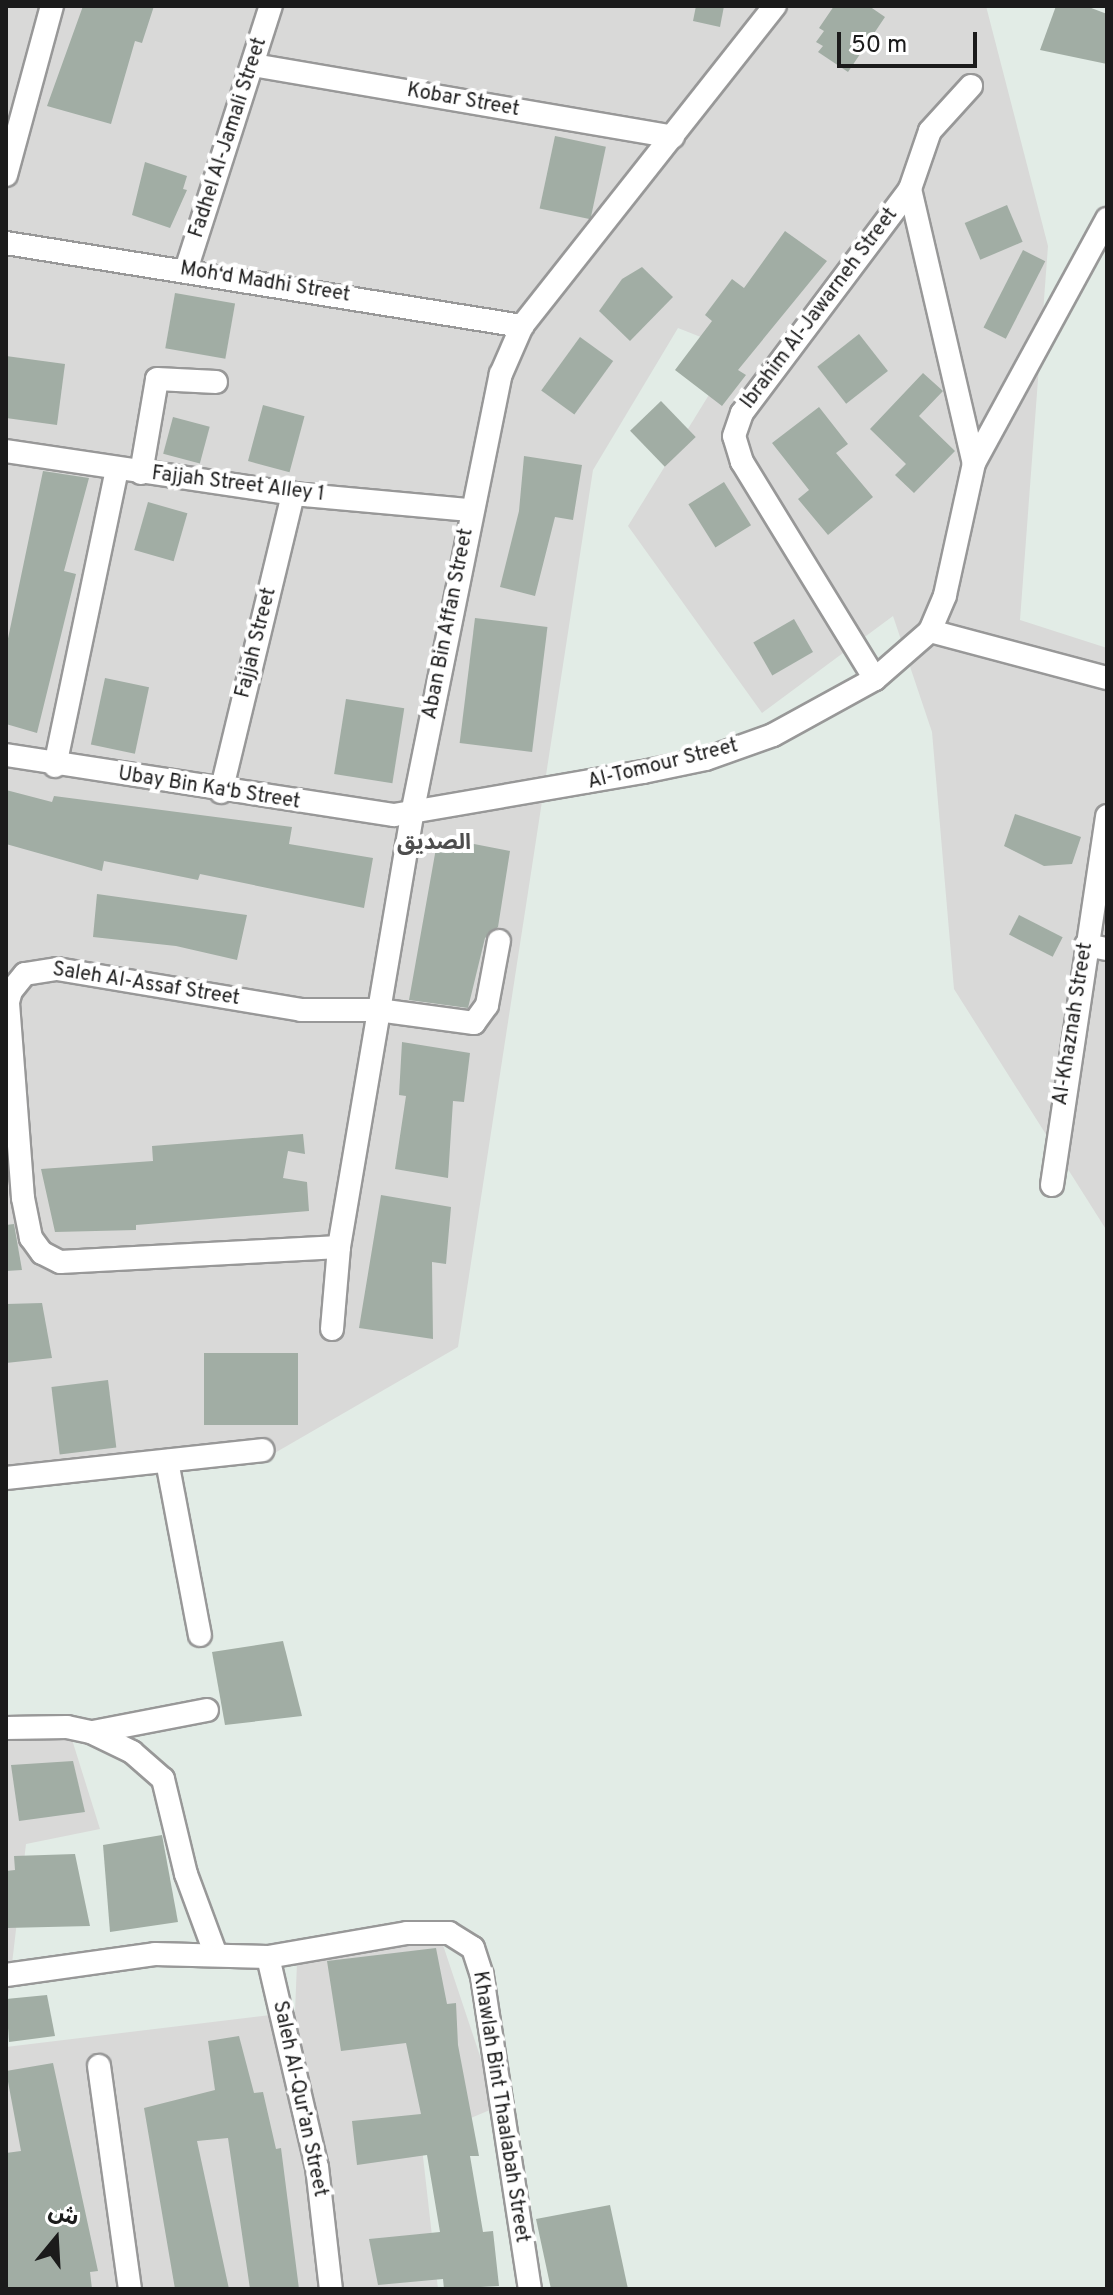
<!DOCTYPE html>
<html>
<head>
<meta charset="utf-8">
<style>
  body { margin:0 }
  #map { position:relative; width:1113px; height:2295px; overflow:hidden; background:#e2ece6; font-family:Overpass,"Noto Sans Arabic",sans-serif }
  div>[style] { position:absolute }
  .residential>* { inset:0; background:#d9d9d8 }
  .building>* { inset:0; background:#a1ada4; transform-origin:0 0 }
  .roads { filter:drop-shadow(2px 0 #989898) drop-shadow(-2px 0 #989898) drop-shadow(0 2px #989898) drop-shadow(0 -2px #989898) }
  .minor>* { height:22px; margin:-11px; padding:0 11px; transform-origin:11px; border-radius:11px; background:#fff }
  span { translate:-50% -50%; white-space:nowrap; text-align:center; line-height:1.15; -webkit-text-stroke:8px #fff; paint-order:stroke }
  .street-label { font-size:20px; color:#1b1b1b }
  .neighbourhood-label { font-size:22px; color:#4e4e4e; font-weight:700 }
  .frame { position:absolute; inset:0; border:8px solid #1b1b1b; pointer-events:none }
  .north { position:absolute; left:16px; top:2199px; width:80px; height:80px; -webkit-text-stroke:6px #fff; paint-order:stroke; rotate:18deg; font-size:22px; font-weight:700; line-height:32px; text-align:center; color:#1b1b1b }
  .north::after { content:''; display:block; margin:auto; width:28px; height:36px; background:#1b1b1b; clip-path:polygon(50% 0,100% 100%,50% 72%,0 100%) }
  .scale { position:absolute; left:837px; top:32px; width:140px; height:36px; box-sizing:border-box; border:4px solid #1b1b1b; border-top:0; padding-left:10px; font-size:24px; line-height:28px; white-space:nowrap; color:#1b1b1b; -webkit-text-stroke:6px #fff; paint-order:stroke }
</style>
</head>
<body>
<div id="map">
  <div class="residential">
    <i style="clip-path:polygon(6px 6px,986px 6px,1048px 246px,1020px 620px,1107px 648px,1107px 1231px,954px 989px,932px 732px,893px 616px,762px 713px,628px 526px,736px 351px,678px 328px,593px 470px,458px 1347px,273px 1454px,6px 1468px)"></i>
    <i style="clip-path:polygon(6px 1726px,69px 1730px,100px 1829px,26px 1844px,6px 2015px)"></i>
    <i style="clip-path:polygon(438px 1930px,497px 2107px,421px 2139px,438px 2289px,6px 2289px,6px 2047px,295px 2012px,298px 1938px)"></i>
  </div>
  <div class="building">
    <i style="clip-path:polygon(83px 6px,154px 6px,142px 43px,135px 41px,111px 124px,47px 106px)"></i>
    <i style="clip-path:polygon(696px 6px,724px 6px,720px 27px,693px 21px)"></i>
    <i style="clip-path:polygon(834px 6px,869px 6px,885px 17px,848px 72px,818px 52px,823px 46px,816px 42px,824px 31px,819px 28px)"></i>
    <i style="clip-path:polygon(1056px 6px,1086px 6px,1107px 14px,1107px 64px,1040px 50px)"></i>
    <i style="left:555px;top:136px;width:52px;height:74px;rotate:12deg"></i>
    <i style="clip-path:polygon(145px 162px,187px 176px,183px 189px,187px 190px,170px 228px,132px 215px)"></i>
    <i style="left:1007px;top:205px;width:40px;height:46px;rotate:67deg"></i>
    <i style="clip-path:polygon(785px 231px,827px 261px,738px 370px,746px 375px,722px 406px,675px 370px,712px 321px,705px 315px,732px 279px,744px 288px)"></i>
    <i style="left:1023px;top:250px;width:25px;height:87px;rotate:27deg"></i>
    <i style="clip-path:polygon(642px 267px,673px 297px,630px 341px,599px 311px,622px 279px)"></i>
    <i style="left:175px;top:293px;width:61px;height:56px;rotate:10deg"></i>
    <i style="left:859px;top:334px;width:47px;height:53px;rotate:52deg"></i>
    <i style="left:580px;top:337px;width:41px;height:66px;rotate:36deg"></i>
    <i style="clip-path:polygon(6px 356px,65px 364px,57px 425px,6px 418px)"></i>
    <i style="clip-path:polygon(923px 373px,943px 391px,919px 416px,955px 451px,914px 493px,895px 475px,906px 464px,870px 429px)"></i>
    <i style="left:661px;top:401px;width:50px;height:43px;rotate:46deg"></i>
    <i style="left:263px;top:405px;width:43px;height:58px;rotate:15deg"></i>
    <i style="clip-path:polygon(819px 407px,848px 444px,836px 453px,873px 497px,828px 535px,798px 499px,809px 490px,772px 443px)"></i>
    <i style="left:173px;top:417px;width:38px;height:38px;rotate:15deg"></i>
    <i style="clip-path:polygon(524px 456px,582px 465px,573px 520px,555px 517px,535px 596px,500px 587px,519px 511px)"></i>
    <i style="clip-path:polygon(43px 471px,89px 478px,64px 571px,76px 574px,37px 733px,6px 724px,6px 648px)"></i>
    <i style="left:724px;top:482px;width:51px;height:42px;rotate:58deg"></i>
    <i style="left:148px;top:502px;width:41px;height:50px;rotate:16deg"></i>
    <i style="left:475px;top:618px;width:73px;height:126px;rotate:7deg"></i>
    <i style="left:794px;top:619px;width:38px;height:47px;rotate:60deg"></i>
    <i style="left:105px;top:678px;width:45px;height:68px;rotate:12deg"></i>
    <i style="left:346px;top:699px;width:59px;height:76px;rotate:9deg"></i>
    <i style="clip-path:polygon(6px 790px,52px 802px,54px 796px,292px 827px,289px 844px,373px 858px,364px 908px,200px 874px,198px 880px,104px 861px,102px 871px,6px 844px)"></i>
    <i style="clip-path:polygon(1015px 814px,1081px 837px,1072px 864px,1044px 866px,1004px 846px)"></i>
    <i style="clip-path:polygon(438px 837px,510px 851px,498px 927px,485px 938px,468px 1008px,409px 1000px)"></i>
    <i style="clip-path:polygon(97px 894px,247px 915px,237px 960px,176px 946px,93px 937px)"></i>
    <i style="left:1019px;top:915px;width:49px;height:22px;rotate:27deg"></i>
    <i style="clip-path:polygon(402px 1042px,470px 1053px,464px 1102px,453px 1101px,448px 1178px,395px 1169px,406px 1096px,399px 1095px)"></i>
    <i style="clip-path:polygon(303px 1134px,305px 1154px,288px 1151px,283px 1178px,307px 1182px,309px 1211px,136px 1225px,136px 1230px,55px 1232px,41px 1169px,153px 1161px,152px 1146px)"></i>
    <i style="clip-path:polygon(381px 1195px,451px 1207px,446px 1264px,432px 1262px,433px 1339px,359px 1328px)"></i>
    <i style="clip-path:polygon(14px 1224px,22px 1270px,6px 1271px,6px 1225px)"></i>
    <i style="clip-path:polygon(42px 1303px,52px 1358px,6px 1363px,6px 1304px)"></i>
    <i style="left:298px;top:1353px;width:72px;height:94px;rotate:90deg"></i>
    <i style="left:108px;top:1380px;width:68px;height:57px;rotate:83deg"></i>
    <i style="clip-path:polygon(283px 1641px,302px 1716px,225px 1725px,212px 1652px)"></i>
    <i style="clip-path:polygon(73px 1761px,85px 1812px,19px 1821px,11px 1765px)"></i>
    <i style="clip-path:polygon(162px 1835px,178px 1922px,110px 1932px,103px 1845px)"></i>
    <i style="clip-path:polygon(75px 1854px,90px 1926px,6px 1928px,6px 1871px,15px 1870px,14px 1856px)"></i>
    <i style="clip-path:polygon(436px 1948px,447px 2004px,456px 2003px,458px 2045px,479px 2156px,470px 2156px,483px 2232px,493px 2231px,499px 2286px,444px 2289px,443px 2279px,378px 2285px,369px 2239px,440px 2232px,427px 2155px,357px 2165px,352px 2121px,421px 2114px,406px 2043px,341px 2051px,327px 1961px)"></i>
    <i style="clip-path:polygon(47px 1995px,55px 2036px,9px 2042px,6px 1999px)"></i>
    <i style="clip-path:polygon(239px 2036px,254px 2093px,263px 2092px,276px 2149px,281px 2148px,299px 2289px,250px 2289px,228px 2138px,197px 2141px,229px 2289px,175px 2289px,144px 2108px,215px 2090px,208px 2041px)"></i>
    <i style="clip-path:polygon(53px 2063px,98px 2271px,90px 2272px,92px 2289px,6px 2289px,6px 2153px,21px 2151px,6px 2071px)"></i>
    <i style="clip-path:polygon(610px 2205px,628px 2289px,551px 2289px,536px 2219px)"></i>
  </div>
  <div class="roads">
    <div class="minor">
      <i style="left:253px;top:65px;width:426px;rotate:9.7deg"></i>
      <i style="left:6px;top:175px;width:175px;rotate:-74.8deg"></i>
      <i style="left:910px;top:189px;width:281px;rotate:76.9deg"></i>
      <i style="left:6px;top:243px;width:523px;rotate:9.14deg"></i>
      <i style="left:186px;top:270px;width:277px;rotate:-72.2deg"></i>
      <i style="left:6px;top:451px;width:290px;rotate:8.5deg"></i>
      <i style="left:293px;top:494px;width:178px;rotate:5.2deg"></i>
      <i style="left:141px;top:473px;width:95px;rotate:-80.3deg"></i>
      <i style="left:157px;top:379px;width:59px;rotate:2.9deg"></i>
      <i style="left:930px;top:631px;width:183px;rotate:14.9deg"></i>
      <i style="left:875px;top:679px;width:255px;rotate:-121.5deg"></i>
      <i style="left:742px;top:462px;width:27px;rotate:-107deg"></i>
      <i style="left:734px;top:436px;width:24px;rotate:-71deg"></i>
      <i style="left:742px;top:413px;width:280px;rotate:-53.1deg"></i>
      <i style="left:910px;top:189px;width:61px;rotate:-71deg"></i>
      <i style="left:930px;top:131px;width:61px;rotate:-47.7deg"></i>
      <i style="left:6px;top:755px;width:393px;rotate:8.8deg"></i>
      <i style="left:394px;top:815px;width:253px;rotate:-9.8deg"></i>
      <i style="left:643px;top:772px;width:64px;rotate:-11.7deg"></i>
      <i style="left:706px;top:759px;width:71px;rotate:-19.7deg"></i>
      <i style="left:773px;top:735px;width:116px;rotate:-28.8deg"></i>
      <i style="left:875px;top:679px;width:73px;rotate:-41.1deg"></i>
      <i style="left:930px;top:631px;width:39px;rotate:-67deg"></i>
      <i style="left:945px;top:595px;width:135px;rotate:-77.6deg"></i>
      <i style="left:974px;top:463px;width:278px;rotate:-61.4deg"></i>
      <i style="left:55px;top:766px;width:303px;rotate:-78.2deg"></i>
      <i style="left:221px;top:792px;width:307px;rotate:-76.4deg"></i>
      <i style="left:1086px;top:945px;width:21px;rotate:11deg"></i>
      <i style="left:1052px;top:1185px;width:373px;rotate:-81.5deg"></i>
      <i style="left:339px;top:1247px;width:279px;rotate:176.9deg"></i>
      <i style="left:60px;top:1262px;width:20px;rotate:-153deg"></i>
      <i style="left:42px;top:1253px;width:19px;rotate:-126deg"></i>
      <i style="left:31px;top:1238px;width:41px;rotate:-101.3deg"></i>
      <i style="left:23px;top:1198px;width:197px;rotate:-94.4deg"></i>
      <i style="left:8px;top:1002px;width:11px;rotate:-75deg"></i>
      <i style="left:11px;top:991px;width:22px;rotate:-51deg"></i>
      <i style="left:25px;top:974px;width:32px;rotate:-9deg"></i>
      <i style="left:57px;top:969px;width:247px;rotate:9.5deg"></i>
      <i style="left:301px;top:1010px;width:77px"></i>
      <i style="left:378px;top:1010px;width:97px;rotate:7.7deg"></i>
      <i style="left:474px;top:1023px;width:22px;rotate:-54deg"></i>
      <i style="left:487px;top:1005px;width:65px;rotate:-79.4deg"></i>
      <i style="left:332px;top:1329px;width:82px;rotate:-85.1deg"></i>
      <i style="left:339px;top:1247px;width:439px;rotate:-80.4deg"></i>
      <i style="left:412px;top:814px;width:449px;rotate:-78.6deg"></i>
      <i style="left:501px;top:374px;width:52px;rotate:-66.4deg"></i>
      <i style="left:522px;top:326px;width:408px;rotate:-51.7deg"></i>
      <i style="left:167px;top:1461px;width:177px;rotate:79.3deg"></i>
      <i style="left:6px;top:1478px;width:258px;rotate:-6.2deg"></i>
      <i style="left:6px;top:1728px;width:61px;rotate:-0.9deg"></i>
      <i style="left:67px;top:1727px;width:25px;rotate:12deg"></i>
      <i style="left:91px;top:1732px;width:46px;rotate:26deg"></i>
      <i style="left:132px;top:1752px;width:41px;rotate:41.1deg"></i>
      <i style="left:163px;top:1779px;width:98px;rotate:76.4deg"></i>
      <i style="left:186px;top:1874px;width:86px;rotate:69.7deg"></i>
      <i style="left:93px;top:1732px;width:116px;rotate:-10.9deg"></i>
      <i style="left:268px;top:1957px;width:216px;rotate:76.9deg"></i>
      <i style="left:317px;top:2167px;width:123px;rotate:83.5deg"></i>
      <i style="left:6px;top:1975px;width:150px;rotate:-8deg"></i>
      <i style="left:155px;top:1954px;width:113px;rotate:1.5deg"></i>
      <i style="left:268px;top:1957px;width:141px;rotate:-9.8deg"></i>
      <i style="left:407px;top:1933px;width:42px"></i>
      <i style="left:449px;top:1933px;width:28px;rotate:32deg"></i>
      <i style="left:473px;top:1948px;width:29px;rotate:72deg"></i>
      <i style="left:482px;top:1976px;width:317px;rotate:81.3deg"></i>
      <i style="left:99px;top:2066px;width:225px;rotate:82.1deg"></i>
    </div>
  </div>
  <div class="street-label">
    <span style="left:463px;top:101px;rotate:10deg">Kobar Street</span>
    <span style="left:229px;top:138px;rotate:-72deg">Fadhel Al-Jamali Street</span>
    <span style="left:265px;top:283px;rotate:9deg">Moh‘d Madhi Street</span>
    <span style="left:820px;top:309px;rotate:-53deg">Ibrahim Al-Jawarneh Street</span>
    <span style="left:238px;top:485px;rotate:7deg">Fajjah Street Alley 1</span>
    <span style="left:449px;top:624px;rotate:-79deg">Aban Bin Affan Street</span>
    <span style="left:257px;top:643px;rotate:-76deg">Fajjah Street</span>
    <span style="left:663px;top:765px;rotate:-14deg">Al-Tomour Street</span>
    <span style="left:209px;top:789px;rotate:9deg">Ubay Bin Ka‘b Street</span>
    <span style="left:146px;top:985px;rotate:9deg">Saleh Al-Assaf Street</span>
    <span style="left:1074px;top:1024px;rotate:-81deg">Al-Khaznah Street</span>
    <span style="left:299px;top:2099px;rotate:78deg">Saleh Al-Qur’an Street</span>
    <span style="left:500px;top:2107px;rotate:81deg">Khawlah Bint Thaalabah Street</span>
  </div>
  <div class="neighbourhood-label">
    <span style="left:434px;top:844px">الصديق</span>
  </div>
  <div class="frame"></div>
  <div class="north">ش</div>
  <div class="scale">50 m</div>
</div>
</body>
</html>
